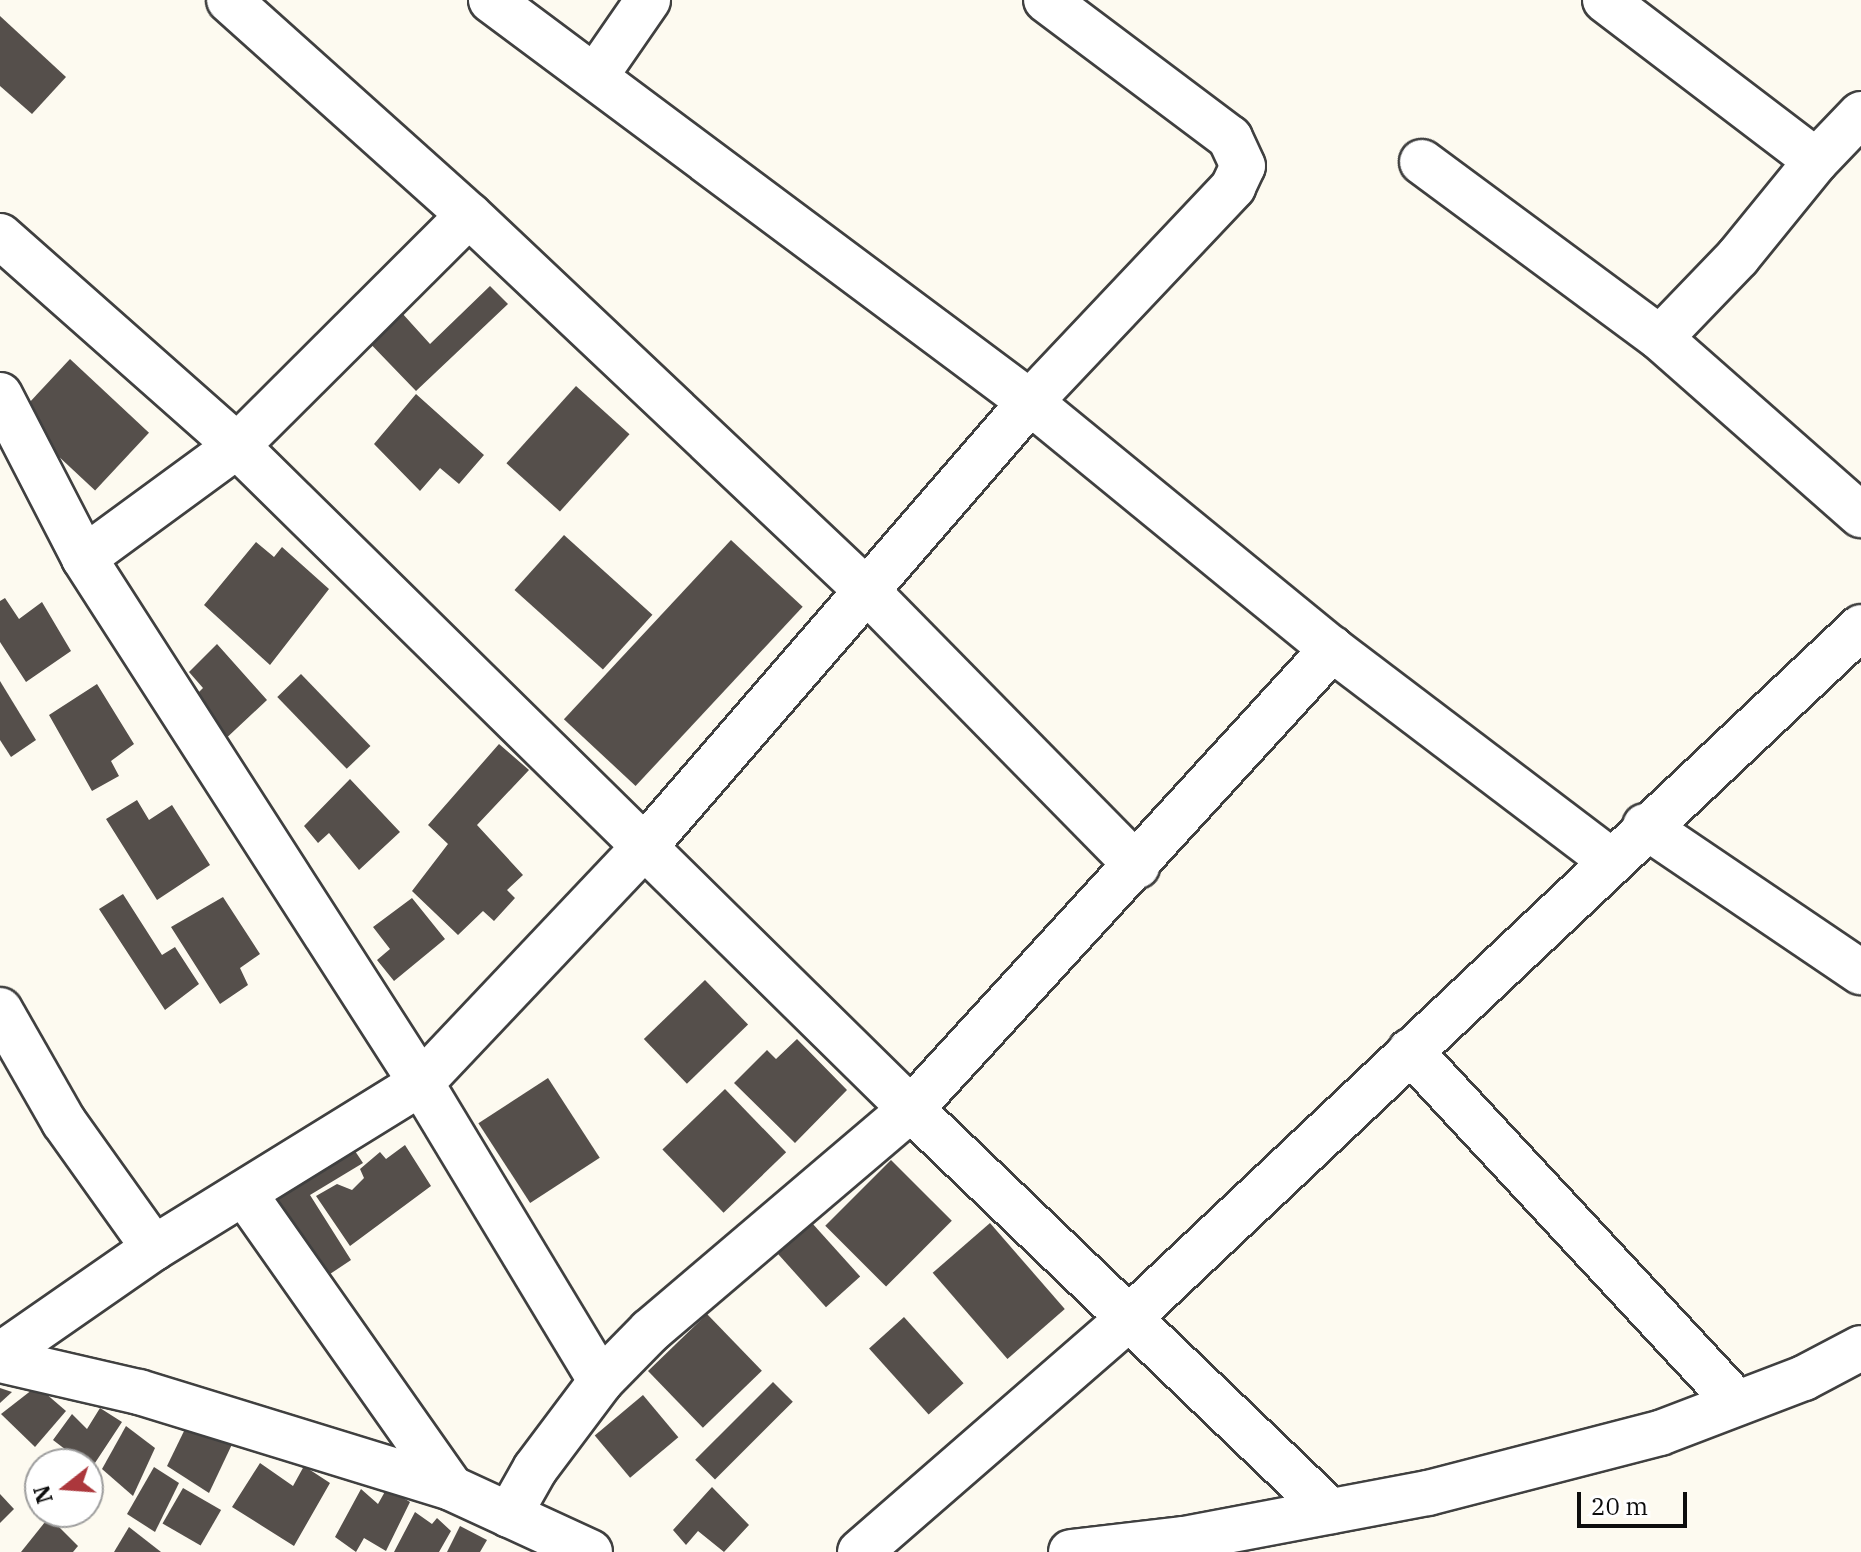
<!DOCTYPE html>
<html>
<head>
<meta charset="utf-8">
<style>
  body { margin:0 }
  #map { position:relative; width:1861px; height:1552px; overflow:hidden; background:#fdfaf0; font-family:"IBM Plex Serif",serif }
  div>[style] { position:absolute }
  .building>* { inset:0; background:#554f4b; transform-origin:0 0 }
  .roads { filter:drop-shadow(2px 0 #404040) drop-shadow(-2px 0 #404040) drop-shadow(0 2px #404040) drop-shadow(0 -2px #404040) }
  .street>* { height:44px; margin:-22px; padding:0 22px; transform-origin:22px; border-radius:22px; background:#fff }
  span { translate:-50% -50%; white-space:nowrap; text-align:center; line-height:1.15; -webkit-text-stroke:8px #fff; paint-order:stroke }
  .north { position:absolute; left:24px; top:1448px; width:80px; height:80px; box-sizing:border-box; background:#fff; border:2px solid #9e9e9e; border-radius:50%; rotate:253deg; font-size:22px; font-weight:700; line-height:32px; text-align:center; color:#0d0d0d }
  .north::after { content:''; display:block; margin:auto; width:28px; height:36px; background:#ac373c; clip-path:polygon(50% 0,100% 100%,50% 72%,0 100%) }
  .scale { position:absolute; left:1577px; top:1492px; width:110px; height:36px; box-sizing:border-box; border:4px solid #0d0d0d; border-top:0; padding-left:10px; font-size:24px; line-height:28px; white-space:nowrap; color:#0d0d0d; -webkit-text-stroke:6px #fff; paint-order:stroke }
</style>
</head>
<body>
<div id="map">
  <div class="building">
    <i style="clip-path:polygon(0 16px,66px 77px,32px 114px,0 86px)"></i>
    <i style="clip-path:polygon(490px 286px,508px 304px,416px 391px,361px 334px,392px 302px,430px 344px)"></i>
    <i style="left:70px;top:359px;width:108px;height:79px;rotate:43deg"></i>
    <i style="left:576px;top:386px;width:72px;height:104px;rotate:42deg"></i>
    <i style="clip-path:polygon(416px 394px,484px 455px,459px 484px,440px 468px,420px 491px,374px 444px)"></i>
    <i style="left:564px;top:535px;width:119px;height:74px;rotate:42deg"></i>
    <i style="left:731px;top:540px;width:98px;height:245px;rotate:43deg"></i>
    <i style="clip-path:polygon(256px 542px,274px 557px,282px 547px,329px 589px,270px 665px,204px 605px)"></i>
    <i style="clip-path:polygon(5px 598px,19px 619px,42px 602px,71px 651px,26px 682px,0 642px,0 601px)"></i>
    <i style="clip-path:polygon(217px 644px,267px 700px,220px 744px,187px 704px,203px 688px,189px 672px)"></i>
    <i style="left:301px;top:674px;width:100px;height:33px;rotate:46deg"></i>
    <i style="clip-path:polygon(0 681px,36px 740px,11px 757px,0 740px)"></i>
    <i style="clip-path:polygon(97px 684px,134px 744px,111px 761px,119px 776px,92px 791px,49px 715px)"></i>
    <i style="clip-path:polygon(499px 744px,529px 770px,477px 825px,523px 875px,507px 890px,515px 898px,494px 921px,483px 911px,458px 935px,412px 891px,448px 844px,428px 825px)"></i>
    <i style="clip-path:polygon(350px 779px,400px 832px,359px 870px,329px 833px,318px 843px,304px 826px)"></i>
    <i style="clip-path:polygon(137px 800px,149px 820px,172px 805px,210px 865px,157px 900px,106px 819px)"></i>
    <i style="clip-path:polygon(123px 894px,162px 955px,175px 947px,199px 984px,165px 1010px,99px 909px)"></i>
    <i style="clip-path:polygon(223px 897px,260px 954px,240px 968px,248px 985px,220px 1004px,171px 927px)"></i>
    <i style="clip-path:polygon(412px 898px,445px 939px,394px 981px,377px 960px,390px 949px,373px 927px)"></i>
    <i style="left:705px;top:980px;width:62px;height:85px;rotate:46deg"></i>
    <i style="clip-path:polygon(797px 1039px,847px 1090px,795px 1143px,734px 1083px,767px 1050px,776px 1059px)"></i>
    <i style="left:548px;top:1078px;width:95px;height:83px;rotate:57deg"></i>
    <i style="left:725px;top:1089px;width:88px;height:87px;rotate:46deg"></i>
    <i style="clip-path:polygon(347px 1139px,363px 1163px,310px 1195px,351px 1260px,324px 1278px,270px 1188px)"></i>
    <i style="clip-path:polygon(405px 1145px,431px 1186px,350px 1246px,316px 1196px,337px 1184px,352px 1190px,364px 1178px,360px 1169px,380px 1152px,386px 1159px)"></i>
    <i style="left:891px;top:1160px;width:86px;height:93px;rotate:45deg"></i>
    <i style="left:812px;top:1223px;width:72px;height:46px;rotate:48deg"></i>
    <i style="left:990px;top:1223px;width:114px;height:76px;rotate:49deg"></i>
    <i style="left:707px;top:1314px;width:79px;height:82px;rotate:46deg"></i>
    <i style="left:904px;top:1317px;width:89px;height:47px;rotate:48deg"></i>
    <i style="left:773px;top:1382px;width:28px;height:110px;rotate:45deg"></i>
    <i style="clip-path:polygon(37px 1386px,66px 1411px,35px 1447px,1px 1414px)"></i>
    <i style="clip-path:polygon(0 1388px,12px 1392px,0 1403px)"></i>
    <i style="left:643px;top:1395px;width:55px;height:63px;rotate:50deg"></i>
    <i style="clip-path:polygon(100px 1408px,122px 1422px,91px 1469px,53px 1440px,72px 1414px,87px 1429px)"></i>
    <i style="clip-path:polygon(126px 1426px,155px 1448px,133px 1496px,102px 1469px)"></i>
    <i style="clip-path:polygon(185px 1429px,235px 1438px,209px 1493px,167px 1466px)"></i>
    <i style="clip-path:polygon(260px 1463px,293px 1486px,304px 1466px,330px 1483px,294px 1546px,232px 1507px)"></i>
    <i style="clip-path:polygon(154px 1467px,179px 1483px,155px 1532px,127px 1514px)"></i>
    <i style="clip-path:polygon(712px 1487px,749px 1525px,724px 1552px,698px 1531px,686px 1545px,673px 1530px)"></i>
    <i style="left:183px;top:1488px;width:44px;height:41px;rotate:30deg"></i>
    <i style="clip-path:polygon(387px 1488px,410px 1502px,386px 1551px,364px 1538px,356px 1552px,335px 1537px,361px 1489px,378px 1504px)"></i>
    <i style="clip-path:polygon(0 1494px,14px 1509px,0 1523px)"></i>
    <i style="clip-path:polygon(415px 1512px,432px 1524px,437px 1518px,451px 1531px,439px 1552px,394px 1552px)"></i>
    <i style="clip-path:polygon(49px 1517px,78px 1546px,73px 1552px,21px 1552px)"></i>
    <i style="clip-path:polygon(460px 1526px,487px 1540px,480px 1552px,447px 1552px)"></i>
    <i style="clip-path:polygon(129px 1527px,161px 1552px,114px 1552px)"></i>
  </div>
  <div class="roads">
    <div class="street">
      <i style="left:229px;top:0;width:322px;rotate:41.9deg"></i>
      <i style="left:469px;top:215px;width:546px;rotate:43.37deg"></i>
      <i style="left:866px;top:590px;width:387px;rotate:45.5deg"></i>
      <i style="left:491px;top:0;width:672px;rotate:36.72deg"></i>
      <i style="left:1030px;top:402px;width:390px;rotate:39.3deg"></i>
      <i style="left:1332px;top:649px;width:349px;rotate:37.2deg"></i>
      <i style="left:1605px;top:0;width:265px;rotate:37.3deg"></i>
      <i style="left:1816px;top:161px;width:124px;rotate:129.1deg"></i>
      <i style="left:1738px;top:257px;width:112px;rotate:133.9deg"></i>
      <i style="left:1660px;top:338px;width:268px;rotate:41.4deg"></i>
      <i style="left:597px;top:74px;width:90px;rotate:-55.4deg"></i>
      <i style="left:1816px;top:161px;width:65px;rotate:-46.2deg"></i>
      <i style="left:1422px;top:162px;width:296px;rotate:36.5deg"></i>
      <i style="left:0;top:236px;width:317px;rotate:41.5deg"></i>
      <i style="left:237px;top:446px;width:945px;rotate:44.53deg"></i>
      <i style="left:911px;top:1109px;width:581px;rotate:43.81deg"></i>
      <i style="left:0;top:395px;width:183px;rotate:62.7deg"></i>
      <i style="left:84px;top:558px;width:624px;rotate:57.3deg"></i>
      <i style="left:421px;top:1083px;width:348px;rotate:58.9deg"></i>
      <i style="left:84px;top:558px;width:190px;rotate:-36.2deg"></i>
      <i style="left:237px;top:446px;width:327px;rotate:-44.9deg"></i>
      <i style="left:1645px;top:826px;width:261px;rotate:34.1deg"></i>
      <i style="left:0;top:1010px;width:129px;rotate:60.3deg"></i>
      <i style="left:64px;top:1122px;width:155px;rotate:54.5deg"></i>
      <i style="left:1410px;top:1051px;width:480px;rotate:47.1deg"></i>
      <i style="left:244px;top:1193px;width:360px;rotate:54.9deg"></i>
      <i style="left:0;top:1355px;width:188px;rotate:-34.8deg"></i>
      <i style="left:154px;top:1248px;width:314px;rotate:-31.7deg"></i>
      <i style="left:421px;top:1083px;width:328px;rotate:-46.6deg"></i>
      <i style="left:646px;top:845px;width:586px;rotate:-49.08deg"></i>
      <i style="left:1030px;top:402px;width:296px;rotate:-46.6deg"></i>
      <i style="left:1233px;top:187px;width:23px;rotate:-65deg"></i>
      <i style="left:1243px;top:166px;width:31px;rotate:-115deg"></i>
      <i style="left:1230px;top:138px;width:230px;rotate:-143.1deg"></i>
      <i style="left:0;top:1360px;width:143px;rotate:13deg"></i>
      <i style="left:139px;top:1392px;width:326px;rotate:17.1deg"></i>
      <i style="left:451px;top:1488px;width:153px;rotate:24.7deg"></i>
      <i style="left:509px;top:1515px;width:53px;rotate:-60.5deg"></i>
      <i style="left:535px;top:1469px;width:110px;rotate:-53.1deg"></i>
      <i style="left:601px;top:1381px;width:70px;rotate:-45.6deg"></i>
      <i style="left:650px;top:1331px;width:343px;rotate:-40.4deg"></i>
      <i style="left:911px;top:1109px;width:624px;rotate:-47.53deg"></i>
      <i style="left:860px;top:1552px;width:355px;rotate:-41deg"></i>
      <i style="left:1128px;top:1319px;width:1008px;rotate:-43.35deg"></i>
      <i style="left:1071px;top:1552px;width:114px;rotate:-6.6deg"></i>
      <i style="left:1184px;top:1539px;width:248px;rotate:-10.7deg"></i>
      <i style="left:1428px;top:1493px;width:240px;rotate:-14.5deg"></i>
      <i style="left:1660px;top:1433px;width:154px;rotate:-20.9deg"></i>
      <i style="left:1804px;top:1378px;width:64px;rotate:-27.8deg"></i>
    </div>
  </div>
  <div class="north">N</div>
  <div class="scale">20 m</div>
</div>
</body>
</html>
